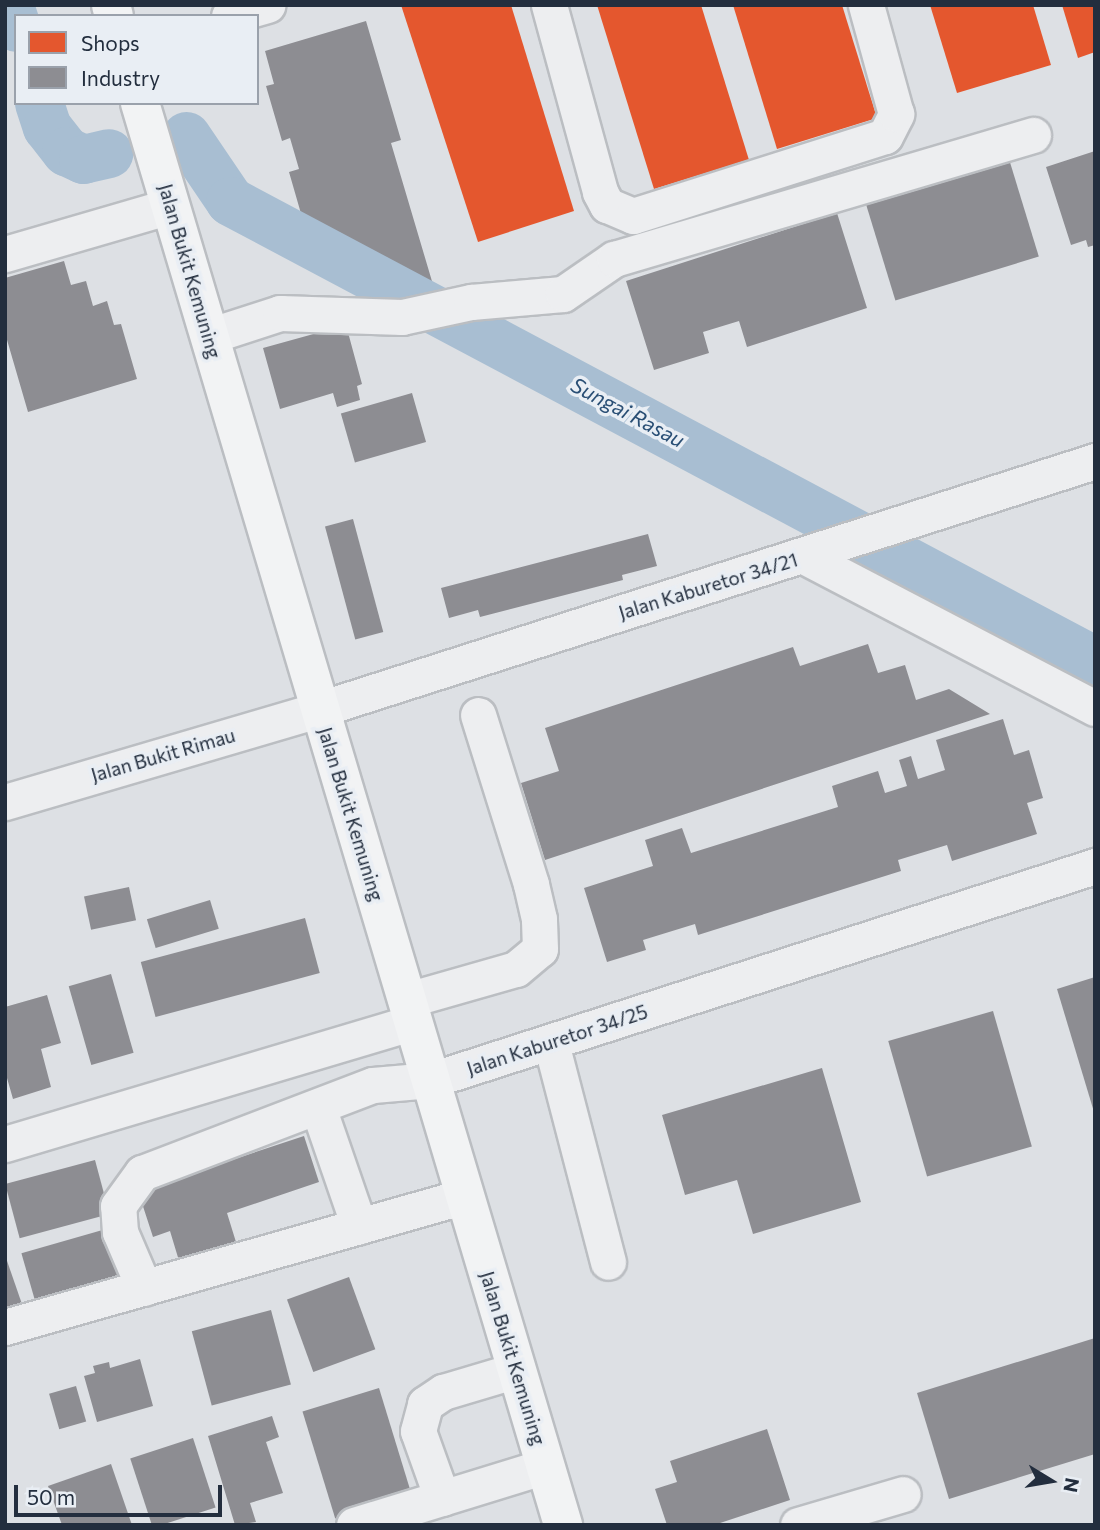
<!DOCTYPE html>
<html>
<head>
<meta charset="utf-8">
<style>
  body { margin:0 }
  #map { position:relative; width:1100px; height:1530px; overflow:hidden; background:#dde0e4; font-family:Commissioner,sans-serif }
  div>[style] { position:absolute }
  .shops>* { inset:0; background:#e4572e }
  .industry>* { inset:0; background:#8d8d92; transform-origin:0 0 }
  .river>* { height:49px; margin:-24.5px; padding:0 24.5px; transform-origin:24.5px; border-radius:24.5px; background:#a8bed2 }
  .roads { filter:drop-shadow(2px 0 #bbbec2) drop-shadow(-2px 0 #bbbec2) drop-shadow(0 2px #bbbec2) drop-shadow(0 -2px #bbbec2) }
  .minor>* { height:35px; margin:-17.5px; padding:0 17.5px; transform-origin:17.5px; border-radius:17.5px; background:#edeef0 }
  .major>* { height:38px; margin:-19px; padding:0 19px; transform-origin:19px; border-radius:19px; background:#f2f3f4 }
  span { translate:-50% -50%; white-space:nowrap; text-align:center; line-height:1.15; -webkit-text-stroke:7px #e9eef4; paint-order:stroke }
  .street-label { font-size:19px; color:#232e3e }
  .water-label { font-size:21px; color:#2a4f75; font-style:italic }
  .frame { position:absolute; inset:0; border:7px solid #232e3e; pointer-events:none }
  .legend { position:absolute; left:14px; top:14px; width:245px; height:91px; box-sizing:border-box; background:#e9eef4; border:2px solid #9aa1ab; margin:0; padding:9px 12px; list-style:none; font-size:21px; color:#232e3e }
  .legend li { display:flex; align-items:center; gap:14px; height:35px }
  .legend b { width:35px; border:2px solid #9aa1ab }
  .north { position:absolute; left:1016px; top:1446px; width:70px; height:70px; -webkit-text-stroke:5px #e9eef4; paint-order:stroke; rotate:101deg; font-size:19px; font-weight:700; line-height:28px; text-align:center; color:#232e3e }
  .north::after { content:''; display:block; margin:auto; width:24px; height:32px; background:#232e3e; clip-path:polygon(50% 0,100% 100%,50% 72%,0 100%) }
  .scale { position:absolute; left:14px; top:1485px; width:208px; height:32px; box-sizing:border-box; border:4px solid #232e3e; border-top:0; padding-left:9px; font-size:21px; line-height:24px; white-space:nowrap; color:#232e3e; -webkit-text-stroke:5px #e9eef4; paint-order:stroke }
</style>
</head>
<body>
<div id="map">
  <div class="shops">
    <i style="clip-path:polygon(401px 5px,511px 5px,574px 211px,478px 242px)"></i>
    <i style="clip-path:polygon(597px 5px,701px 5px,749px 160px,654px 189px)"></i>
    <i style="clip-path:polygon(733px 5px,842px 5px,877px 118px,777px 149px)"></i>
    <i style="clip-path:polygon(930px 5px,1033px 5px,1051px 65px,957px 93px)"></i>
    <i style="clip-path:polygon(1062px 5px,1095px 5px,1095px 52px,1078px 58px)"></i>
  </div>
  <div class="industry">
    <i style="clip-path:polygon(366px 21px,401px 140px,391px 143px,434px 288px,422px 291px,304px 224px,289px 172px,299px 169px,290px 138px,282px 141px,266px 86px,274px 84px,265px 51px)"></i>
    <i style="clip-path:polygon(1095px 151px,1095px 245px,1088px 247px,1086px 240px,1071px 245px,1046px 167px)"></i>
    <i style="left:1009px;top:159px;width:102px;height:150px;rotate:73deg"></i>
    <i style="clip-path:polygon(837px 213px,867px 308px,747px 347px,739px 321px,703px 332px,709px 353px,654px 370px,626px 281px)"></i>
    <i style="clip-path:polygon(64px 261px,71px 285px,86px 281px,93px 306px,107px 301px,114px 325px,121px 324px,137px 379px,28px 412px,5px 333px,5px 278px)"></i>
    <i style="clip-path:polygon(346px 325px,362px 384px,357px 386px,360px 400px,337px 407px,333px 393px,280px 409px,263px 348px)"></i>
    <i style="left:412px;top:393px;width:51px;height:74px;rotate:74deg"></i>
    <i style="left:353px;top:519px;width:117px;height:29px;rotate:75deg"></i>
    <i style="clip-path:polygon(648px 534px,657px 566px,622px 575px,623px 580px,480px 617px,478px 610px,449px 618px,441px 588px)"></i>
    <i style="clip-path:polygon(868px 644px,878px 673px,905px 665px,916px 700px,949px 689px,990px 714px,545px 860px,521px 783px,559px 771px,545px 728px,793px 647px,800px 666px)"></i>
    <i style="clip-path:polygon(1003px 719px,1014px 755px,1029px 750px,1043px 798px,1027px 803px,1037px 834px,952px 861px,947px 845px,898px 860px,901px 871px,698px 935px,695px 924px,643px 940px,646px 950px,607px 962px,584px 888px,653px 866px,645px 840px,682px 828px,691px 853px,838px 807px,832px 786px,878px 771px,885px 793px,907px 786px,899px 760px,911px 756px,918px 779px,945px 770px,936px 740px)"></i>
    <i style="left:129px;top:887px;width:34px;height:46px;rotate:78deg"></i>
    <i style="left:210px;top:900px;width:30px;height:66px;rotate:73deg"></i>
    <i style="left:305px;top:918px;width:57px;height:170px;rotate:75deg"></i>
    <i style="left:111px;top:974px;width:82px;height:44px;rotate:74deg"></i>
    <i style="clip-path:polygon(1095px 977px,1095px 1111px,1094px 1112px,1057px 989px)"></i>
    <i style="clip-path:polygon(47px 995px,61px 1043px,41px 1049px,51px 1087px,13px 1099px,5px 1071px,5px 1007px)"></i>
    <i style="left:993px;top:1011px;width:141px;height:109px;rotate:74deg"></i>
    <i style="clip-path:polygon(822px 1068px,861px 1202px,753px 1234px,737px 1180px,685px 1195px,662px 1115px)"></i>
    <i style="clip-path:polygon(304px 1136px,319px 1182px,227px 1213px,240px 1255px,183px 1274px,170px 1231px,153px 1237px,138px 1191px)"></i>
    <i style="left:95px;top:1160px;width:56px;height:93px;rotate:75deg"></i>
    <i style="left:106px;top:1229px;width:56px;height:88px;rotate:74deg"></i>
    <i style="clip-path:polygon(5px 1255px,23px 1307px,5px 1313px)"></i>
    <i style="left:349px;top:1277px;width:77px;height:66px;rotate:70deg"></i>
    <i style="left:271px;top:1310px;width:77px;height:82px;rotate:75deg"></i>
    <i style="clip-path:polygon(1095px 1338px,1095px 1454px,949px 1499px,917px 1393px)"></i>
    <i style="clip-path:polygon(140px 1359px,153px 1406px,97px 1422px,84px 1376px,95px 1373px,93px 1366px,109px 1362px,110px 1368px)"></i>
    <i style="left:76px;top:1386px;width:37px;height:28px;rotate:74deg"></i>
    <i style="left:379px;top:1388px;width:112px;height:80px;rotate:73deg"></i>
    <i style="clip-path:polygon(272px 1416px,279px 1437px,266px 1442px,283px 1493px,250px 1503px,256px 1522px,235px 1525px,208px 1436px)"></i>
    <i style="clip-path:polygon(767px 1429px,790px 1500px,714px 1525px,667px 1525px,655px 1489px,677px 1482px,670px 1461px)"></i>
    <i style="left:193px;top:1438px;width:73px;height:66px;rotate:72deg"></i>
    <i style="clip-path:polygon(111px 1464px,132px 1525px,62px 1525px,48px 1486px)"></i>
  </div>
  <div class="river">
    <i style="left:9px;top:5px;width:23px;rotate:72deg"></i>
    <i style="left:39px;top:103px;width:25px;rotate:72deg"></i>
    <i style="left:47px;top:127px;width:31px;rotate:52deg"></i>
    <i style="left:66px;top:151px;width:19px;rotate:25deg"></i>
    <i style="left:83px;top:159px;width:26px;rotate:-13deg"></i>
    <i style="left:186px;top:136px;width:78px;rotate:55.9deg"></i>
    <i style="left:230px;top:201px;width:980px;rotate:28deg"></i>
  </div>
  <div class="roads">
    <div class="minor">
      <i style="left:549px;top:5px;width:194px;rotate:74.7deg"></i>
      <i style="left:600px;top:192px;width:15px;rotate:62deg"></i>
      <i style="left:607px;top:205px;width:28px;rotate:23deg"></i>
      <i style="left:633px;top:216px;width:264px;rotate:-17.6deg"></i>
      <i style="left:885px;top:136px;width:25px;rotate:-63deg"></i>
      <i style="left:896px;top:114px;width:113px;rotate:-105.4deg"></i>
      <i style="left:229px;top:16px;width:40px;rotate:-16deg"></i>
      <i style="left:5px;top:254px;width:172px;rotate:-16.2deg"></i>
      <i style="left:209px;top:336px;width:75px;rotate:-17.9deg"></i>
      <i style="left:280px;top:313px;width:122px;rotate:1.9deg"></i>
      <i style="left:402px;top:317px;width:71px;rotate:-12.3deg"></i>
      <i style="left:471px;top:302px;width:92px;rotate:-5deg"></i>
      <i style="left:563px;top:294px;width:62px;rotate:-34.5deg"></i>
      <i style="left:614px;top:259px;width:437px;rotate:-16.5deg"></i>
      <i style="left:804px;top:556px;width:328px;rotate:27.6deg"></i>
      <i style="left:5px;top:802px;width:328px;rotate:-16.4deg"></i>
      <i style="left:320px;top:709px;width:814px;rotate:-17.74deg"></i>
      <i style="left:407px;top:1000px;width:113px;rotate:-15.9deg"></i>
      <i style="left:516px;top:969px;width:31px;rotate:-40deg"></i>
      <i style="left:540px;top:949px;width:30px;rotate:-92deg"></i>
      <i style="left:539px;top:919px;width:36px;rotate:-103deg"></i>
      <i style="left:531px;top:884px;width:177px;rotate:-107.4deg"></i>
      <i style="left:551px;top:1043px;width:226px;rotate:75.4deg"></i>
      <i style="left:318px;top:1107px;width:126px;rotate:71deg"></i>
      <i style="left:5px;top:1144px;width:426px;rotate:-16.6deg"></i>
      <i style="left:144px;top:1288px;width:61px;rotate:-113.2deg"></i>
      <i style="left:120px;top:1232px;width:26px;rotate:-94deg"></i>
      <i style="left:118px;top:1206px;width:41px;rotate:-54deg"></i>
      <i style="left:142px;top:1173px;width:247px;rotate:-20.9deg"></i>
      <i style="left:373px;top:1085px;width:58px;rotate:-4.9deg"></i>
      <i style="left:431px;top:1080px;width:698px;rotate:-17.86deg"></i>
      <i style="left:5px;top:1327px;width:478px;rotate:-15.9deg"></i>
      <i style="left:442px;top:1498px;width:71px;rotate:-109.7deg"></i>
      <i style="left:418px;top:1431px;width:28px;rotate:-75deg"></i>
      <i style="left:425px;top:1404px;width:22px;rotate:-34deg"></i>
      <i style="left:443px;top:1392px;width:77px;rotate:-16.6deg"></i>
      <i style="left:354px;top:1525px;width:201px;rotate:-17.1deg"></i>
      <i style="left:798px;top:1525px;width:109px;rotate:-16.4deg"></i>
    </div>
    <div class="major">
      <i style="left:111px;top:5px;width:11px;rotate:75deg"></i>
      <i style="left:140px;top:103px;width:1484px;rotate:73.43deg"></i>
    </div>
  </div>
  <div class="street-label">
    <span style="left:190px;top:271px;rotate:74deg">Jalan Bukit Kemuning</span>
    <span style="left:708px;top:586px;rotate:-17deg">Jalan Kaburetor 34/21</span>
    <span style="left:163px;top:755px;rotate:-16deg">Jalan Bukit Rimau</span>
    <span style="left:351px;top:814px;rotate:73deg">Jalan Bukit Kemuning</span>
    <span style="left:557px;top:1040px;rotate:-18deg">Jalan Kaburetor 34/25</span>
    <span style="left:513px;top:1358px;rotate:73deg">Jalan Bukit Kemuning</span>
  </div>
  <div class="water-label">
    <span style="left:628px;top:412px;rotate:28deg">Sungai Rasau</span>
  </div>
  <div class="frame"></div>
  <ul class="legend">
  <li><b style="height:19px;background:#e4572e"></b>Shops</li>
  <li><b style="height:19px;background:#8d8d92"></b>Industry</li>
  </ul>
  <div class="north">N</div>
  <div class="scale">50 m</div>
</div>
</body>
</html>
